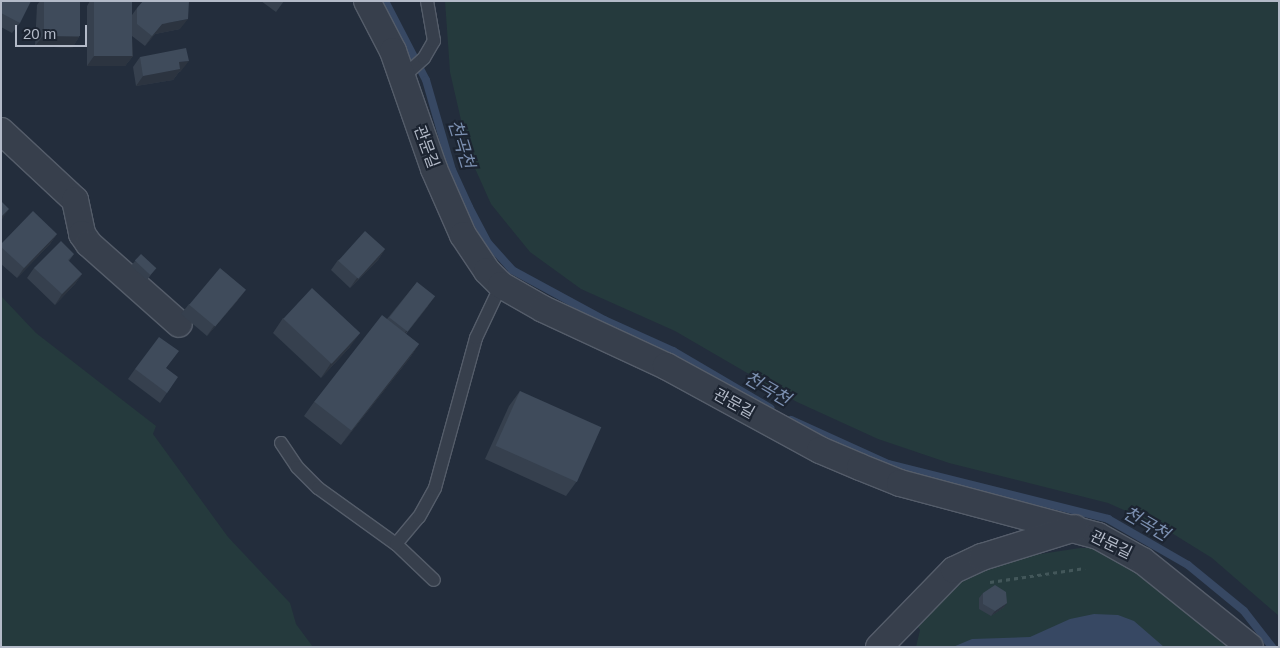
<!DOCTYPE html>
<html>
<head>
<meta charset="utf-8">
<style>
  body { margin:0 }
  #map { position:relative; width:1280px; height:648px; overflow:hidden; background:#232d3c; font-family:Helvetica,"Noto Sans KR",sans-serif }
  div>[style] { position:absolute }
  .green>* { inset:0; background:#253a3d }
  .water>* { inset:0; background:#374863 }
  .stream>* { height:8px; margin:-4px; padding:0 4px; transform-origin:4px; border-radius:4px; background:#374863 }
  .path>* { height:3px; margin-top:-1.5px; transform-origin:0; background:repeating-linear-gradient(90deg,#43575a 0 4px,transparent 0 8px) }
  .roads { filter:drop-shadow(1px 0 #555d6a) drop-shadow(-1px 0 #555d6a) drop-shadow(0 1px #555d6a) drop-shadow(0 -1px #555d6a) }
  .lane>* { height:12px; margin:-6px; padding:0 6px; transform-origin:6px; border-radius:6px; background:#373f4c }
  .street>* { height:26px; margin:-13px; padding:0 13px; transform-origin:13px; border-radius:13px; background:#373f4c }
  .wall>* { inset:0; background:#36404e }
  .shaded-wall>* { inset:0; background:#2c3440 }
  .building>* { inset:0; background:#3f4b5b; transform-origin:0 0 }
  span { translate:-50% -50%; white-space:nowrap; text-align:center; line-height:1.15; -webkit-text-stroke:4.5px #1c2431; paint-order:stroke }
  .street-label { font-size:16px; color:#b3bac8 }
  .water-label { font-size:18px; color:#7b8fb0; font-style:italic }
  .frame { position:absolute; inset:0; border:2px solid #b3bac8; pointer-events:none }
  .scale { position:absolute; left:15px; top:25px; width:72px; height:22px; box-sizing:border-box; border:2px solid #b3bac8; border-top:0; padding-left:6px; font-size:15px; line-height:18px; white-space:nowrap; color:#b3bac8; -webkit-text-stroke:4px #1c2431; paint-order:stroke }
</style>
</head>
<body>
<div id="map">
  <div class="green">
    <i style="clip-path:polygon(445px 1px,1279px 1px,1279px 616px,1212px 558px,1162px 527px,1108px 503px,949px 463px,878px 439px,797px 402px,675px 331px,581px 289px,530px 252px,491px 204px,469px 155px,450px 72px)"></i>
    <i style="clip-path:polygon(1px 296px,36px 333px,156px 426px,153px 434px,228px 537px,290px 603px,296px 624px,313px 647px,1px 647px)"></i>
    <i style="clip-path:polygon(1080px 548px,1094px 548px,1135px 571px,1227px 647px,916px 647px,920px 630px,915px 623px,953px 580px,1014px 558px)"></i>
  </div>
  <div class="water">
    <i style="clip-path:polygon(1094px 614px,1118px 615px,1134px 621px,1164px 647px,953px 647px,972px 639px,1030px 637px,1070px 619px)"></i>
  </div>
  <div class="stream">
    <i style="left:385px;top:1px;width:89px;rotate:62.6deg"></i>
    <i style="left:426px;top:80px;width:94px;rotate:73.9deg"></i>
    <i style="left:452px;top:170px;width:41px;rotate:65.3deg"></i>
    <i style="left:469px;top:207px;width:41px;rotate:62.2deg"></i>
    <i style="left:488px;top:243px;width:36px;rotate:48deg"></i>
    <i style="left:512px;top:270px;width:105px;rotate:28.5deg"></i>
    <i style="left:604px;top:320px;width:76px;rotate:24.2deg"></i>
    <i style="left:673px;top:351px;width:113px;rotate:30.4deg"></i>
    <i style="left:791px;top:420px;width:107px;rotate:24.4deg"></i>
    <i style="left:888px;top:464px;width:227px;rotate:14deg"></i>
    <i style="left:1108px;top:519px;width:92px;rotate:29.9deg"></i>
    <i style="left:1188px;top:565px;width:72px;rotate:39.4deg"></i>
    <i style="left:1244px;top:611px;width:46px;rotate:52.1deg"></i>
  </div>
  <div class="path">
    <i style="left:990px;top:582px;width:96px;rotate:-8.4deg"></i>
  </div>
  <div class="roads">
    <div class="lane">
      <i style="left:403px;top:77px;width:28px;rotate:-42deg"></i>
      <i style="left:424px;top:58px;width:20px;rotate:-60deg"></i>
      <i style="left:434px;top:41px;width:41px;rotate:-99.9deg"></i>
      <i style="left:281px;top:443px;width:29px;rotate:56deg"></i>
      <i style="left:297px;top:467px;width:30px;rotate:45deg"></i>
      <i style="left:318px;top:488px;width:96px;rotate:35.7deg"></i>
      <i style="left:396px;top:544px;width:52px;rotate:43.5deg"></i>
      <i style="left:396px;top:544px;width:35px;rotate:-50deg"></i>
      <i style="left:419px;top:517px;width:33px;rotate:-61deg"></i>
      <i style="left:435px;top:488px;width:156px;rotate:-74.7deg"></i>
      <i style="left:476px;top:338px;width:59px;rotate:-64.7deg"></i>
    </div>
    <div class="street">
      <i style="left:367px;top:1px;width:56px;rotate:62.5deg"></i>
      <i style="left:393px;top:51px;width:125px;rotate:70.8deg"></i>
      <i style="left:434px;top:169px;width:72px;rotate:66.3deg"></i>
      <i style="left:463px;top:235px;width:43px;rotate:56.3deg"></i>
      <i style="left:487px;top:271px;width:20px;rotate:45deg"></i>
      <i style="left:501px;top:285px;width:48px;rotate:29.7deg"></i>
      <i style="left:543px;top:309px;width:136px;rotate:24.9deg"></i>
      <i style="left:666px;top:366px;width:175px;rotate:28.6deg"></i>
      <i style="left:820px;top:450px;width:43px;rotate:23deg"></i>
      <i style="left:860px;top:467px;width:43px;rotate:21.8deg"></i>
      <i style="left:900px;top:483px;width:205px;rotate:15deg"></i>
      <i style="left:1098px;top:536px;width:51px;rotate:29.1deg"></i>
      <i style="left:1143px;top:561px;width:137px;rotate:38.8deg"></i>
      <i style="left:1px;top:131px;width:101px;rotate:43deg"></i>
      <i style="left:75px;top:200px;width:35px;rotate:78deg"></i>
      <i style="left:82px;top:234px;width:12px;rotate:55deg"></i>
      <i style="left:89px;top:244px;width:120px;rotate:41.6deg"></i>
      <i style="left:879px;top:647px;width:107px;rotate:-45.8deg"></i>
      <i style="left:954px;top:570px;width:31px;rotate:-25deg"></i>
      <i style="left:982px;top:557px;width:97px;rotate:-17.3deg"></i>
    </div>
  </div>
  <div class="wall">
    <i style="clip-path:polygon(1px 1px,20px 23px,12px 33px,1px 27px)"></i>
    <i style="clip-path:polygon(40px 1px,80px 1px,79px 37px,72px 48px,35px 46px,37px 5px)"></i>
    <i style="clip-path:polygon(90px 1px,132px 1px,132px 15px,137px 8px,180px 29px,155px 34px,145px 46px,132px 36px,133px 56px,125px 66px,87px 66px,87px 6px)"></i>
    <i style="clip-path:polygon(261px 1px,284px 1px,276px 12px)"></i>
    <i style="clip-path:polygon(140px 57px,181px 71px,179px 72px,173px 80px,136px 86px,133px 67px)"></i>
    <i style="clip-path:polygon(57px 234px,50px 244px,17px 278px,1px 264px,1px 244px)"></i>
    <i style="clip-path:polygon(385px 249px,378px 260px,350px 288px,331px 270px,338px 260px)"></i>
    <i style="clip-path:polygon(74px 254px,69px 261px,82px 274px,75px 284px,55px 305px,27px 278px,34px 268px)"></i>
    <i style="clip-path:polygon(135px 261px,156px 268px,147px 280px,131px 266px)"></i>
    <i style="clip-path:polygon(417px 282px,428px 306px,406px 334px,419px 344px,409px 359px,341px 445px,304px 416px,314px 402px,387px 319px)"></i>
    <i style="clip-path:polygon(238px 300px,207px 336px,181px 314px,189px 304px)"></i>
    <i style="clip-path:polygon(283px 318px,350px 347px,321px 378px,273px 333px)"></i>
    <i style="clip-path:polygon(166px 368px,171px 387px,160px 403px,128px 379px,135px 369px)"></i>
    <i style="clip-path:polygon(520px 391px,577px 481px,566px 496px,485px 459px,509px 406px)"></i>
    <i style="clip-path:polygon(983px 593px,1007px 603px,1003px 608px,991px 616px,979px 609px,979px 598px)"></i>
  </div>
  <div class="shaded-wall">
    <i style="clip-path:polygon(188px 19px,180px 29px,155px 34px,145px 46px,152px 36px,162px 24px)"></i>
    <i style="clip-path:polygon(43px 36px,79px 37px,72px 48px,35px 46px)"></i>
    <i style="clip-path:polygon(94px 56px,133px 56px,125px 66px,87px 66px)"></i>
    <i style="clip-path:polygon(189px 61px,181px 71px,179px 72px,173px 80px,136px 86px,143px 76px,179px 62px)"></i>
    <i style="clip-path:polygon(9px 209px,1px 221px,1px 217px)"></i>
    <i style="clip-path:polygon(57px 234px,50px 244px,17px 278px,24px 268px)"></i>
    <i style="clip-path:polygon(385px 249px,378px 260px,350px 288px,357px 278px)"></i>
    <i style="clip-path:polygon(82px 274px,75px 284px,55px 305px,62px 294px)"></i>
    <i style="clip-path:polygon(246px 290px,238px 300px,207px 336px,214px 326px)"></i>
    <i style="clip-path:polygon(435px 296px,428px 306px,399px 341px,406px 331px)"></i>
    <i style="clip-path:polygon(360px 333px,350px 347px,321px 378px,331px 363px)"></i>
    <i style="clip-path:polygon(419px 344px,409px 359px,341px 445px,352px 430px)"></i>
    <i style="clip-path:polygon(1007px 603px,1003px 608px,991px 616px,995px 611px)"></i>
  </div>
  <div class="building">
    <i style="clip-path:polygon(1px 1px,31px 1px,20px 23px,1px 13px)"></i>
    <i style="left:44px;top:1px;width:36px;height:35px"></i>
    <i style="left:94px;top:1px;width:38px;height:55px"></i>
    <i style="clip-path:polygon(143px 1px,189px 1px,188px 19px,162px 24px,152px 36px,137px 24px,137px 8px)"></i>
    <i style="clip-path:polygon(186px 48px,189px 61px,179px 62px,180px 69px,143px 76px,140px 57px)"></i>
    <i style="clip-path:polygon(1px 201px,9px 209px,1px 217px)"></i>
    <i style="clip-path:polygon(33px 211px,57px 234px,24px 268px,1px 247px,1px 244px)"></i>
    <i style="left:365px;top:231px;width:27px;height:40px;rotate:42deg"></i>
    <i style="clip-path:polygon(61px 241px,74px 254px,68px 260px,82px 274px,62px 294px,34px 268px)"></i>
    <i style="left:141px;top:254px;width:21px;height:9px;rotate:43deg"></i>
    <i style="left:220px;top:268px;width:34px;height:48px;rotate:40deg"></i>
    <i style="left:417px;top:282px;width:23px;height:45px;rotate:38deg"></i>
    <i style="left:312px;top:288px;width:66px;height:42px;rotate:43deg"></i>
    <i style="left:382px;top:315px;width:47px;height:110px;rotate:38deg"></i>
    <i style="clip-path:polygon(159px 337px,179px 351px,166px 368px,178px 377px,167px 393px,135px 369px)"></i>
    <i style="left:520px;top:391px;width:89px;height:60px;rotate:24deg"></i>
    <i style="clip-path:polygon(995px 585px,1006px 592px,1007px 603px,995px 611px,983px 604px,983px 593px)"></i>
  </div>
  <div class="street-label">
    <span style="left:426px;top:147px;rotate:70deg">관문길</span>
    <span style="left:734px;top:404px;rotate:29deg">관문길</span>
    <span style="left:1111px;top:545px;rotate:26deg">관문길</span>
  </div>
  <div class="water-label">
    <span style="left:461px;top:144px;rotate:73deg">천곡천</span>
    <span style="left:767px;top:389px;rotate:30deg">천곡천</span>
    <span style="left:1146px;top:524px;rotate:30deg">천곡천</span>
  </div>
  <div class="frame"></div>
  <div class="scale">20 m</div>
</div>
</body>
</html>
